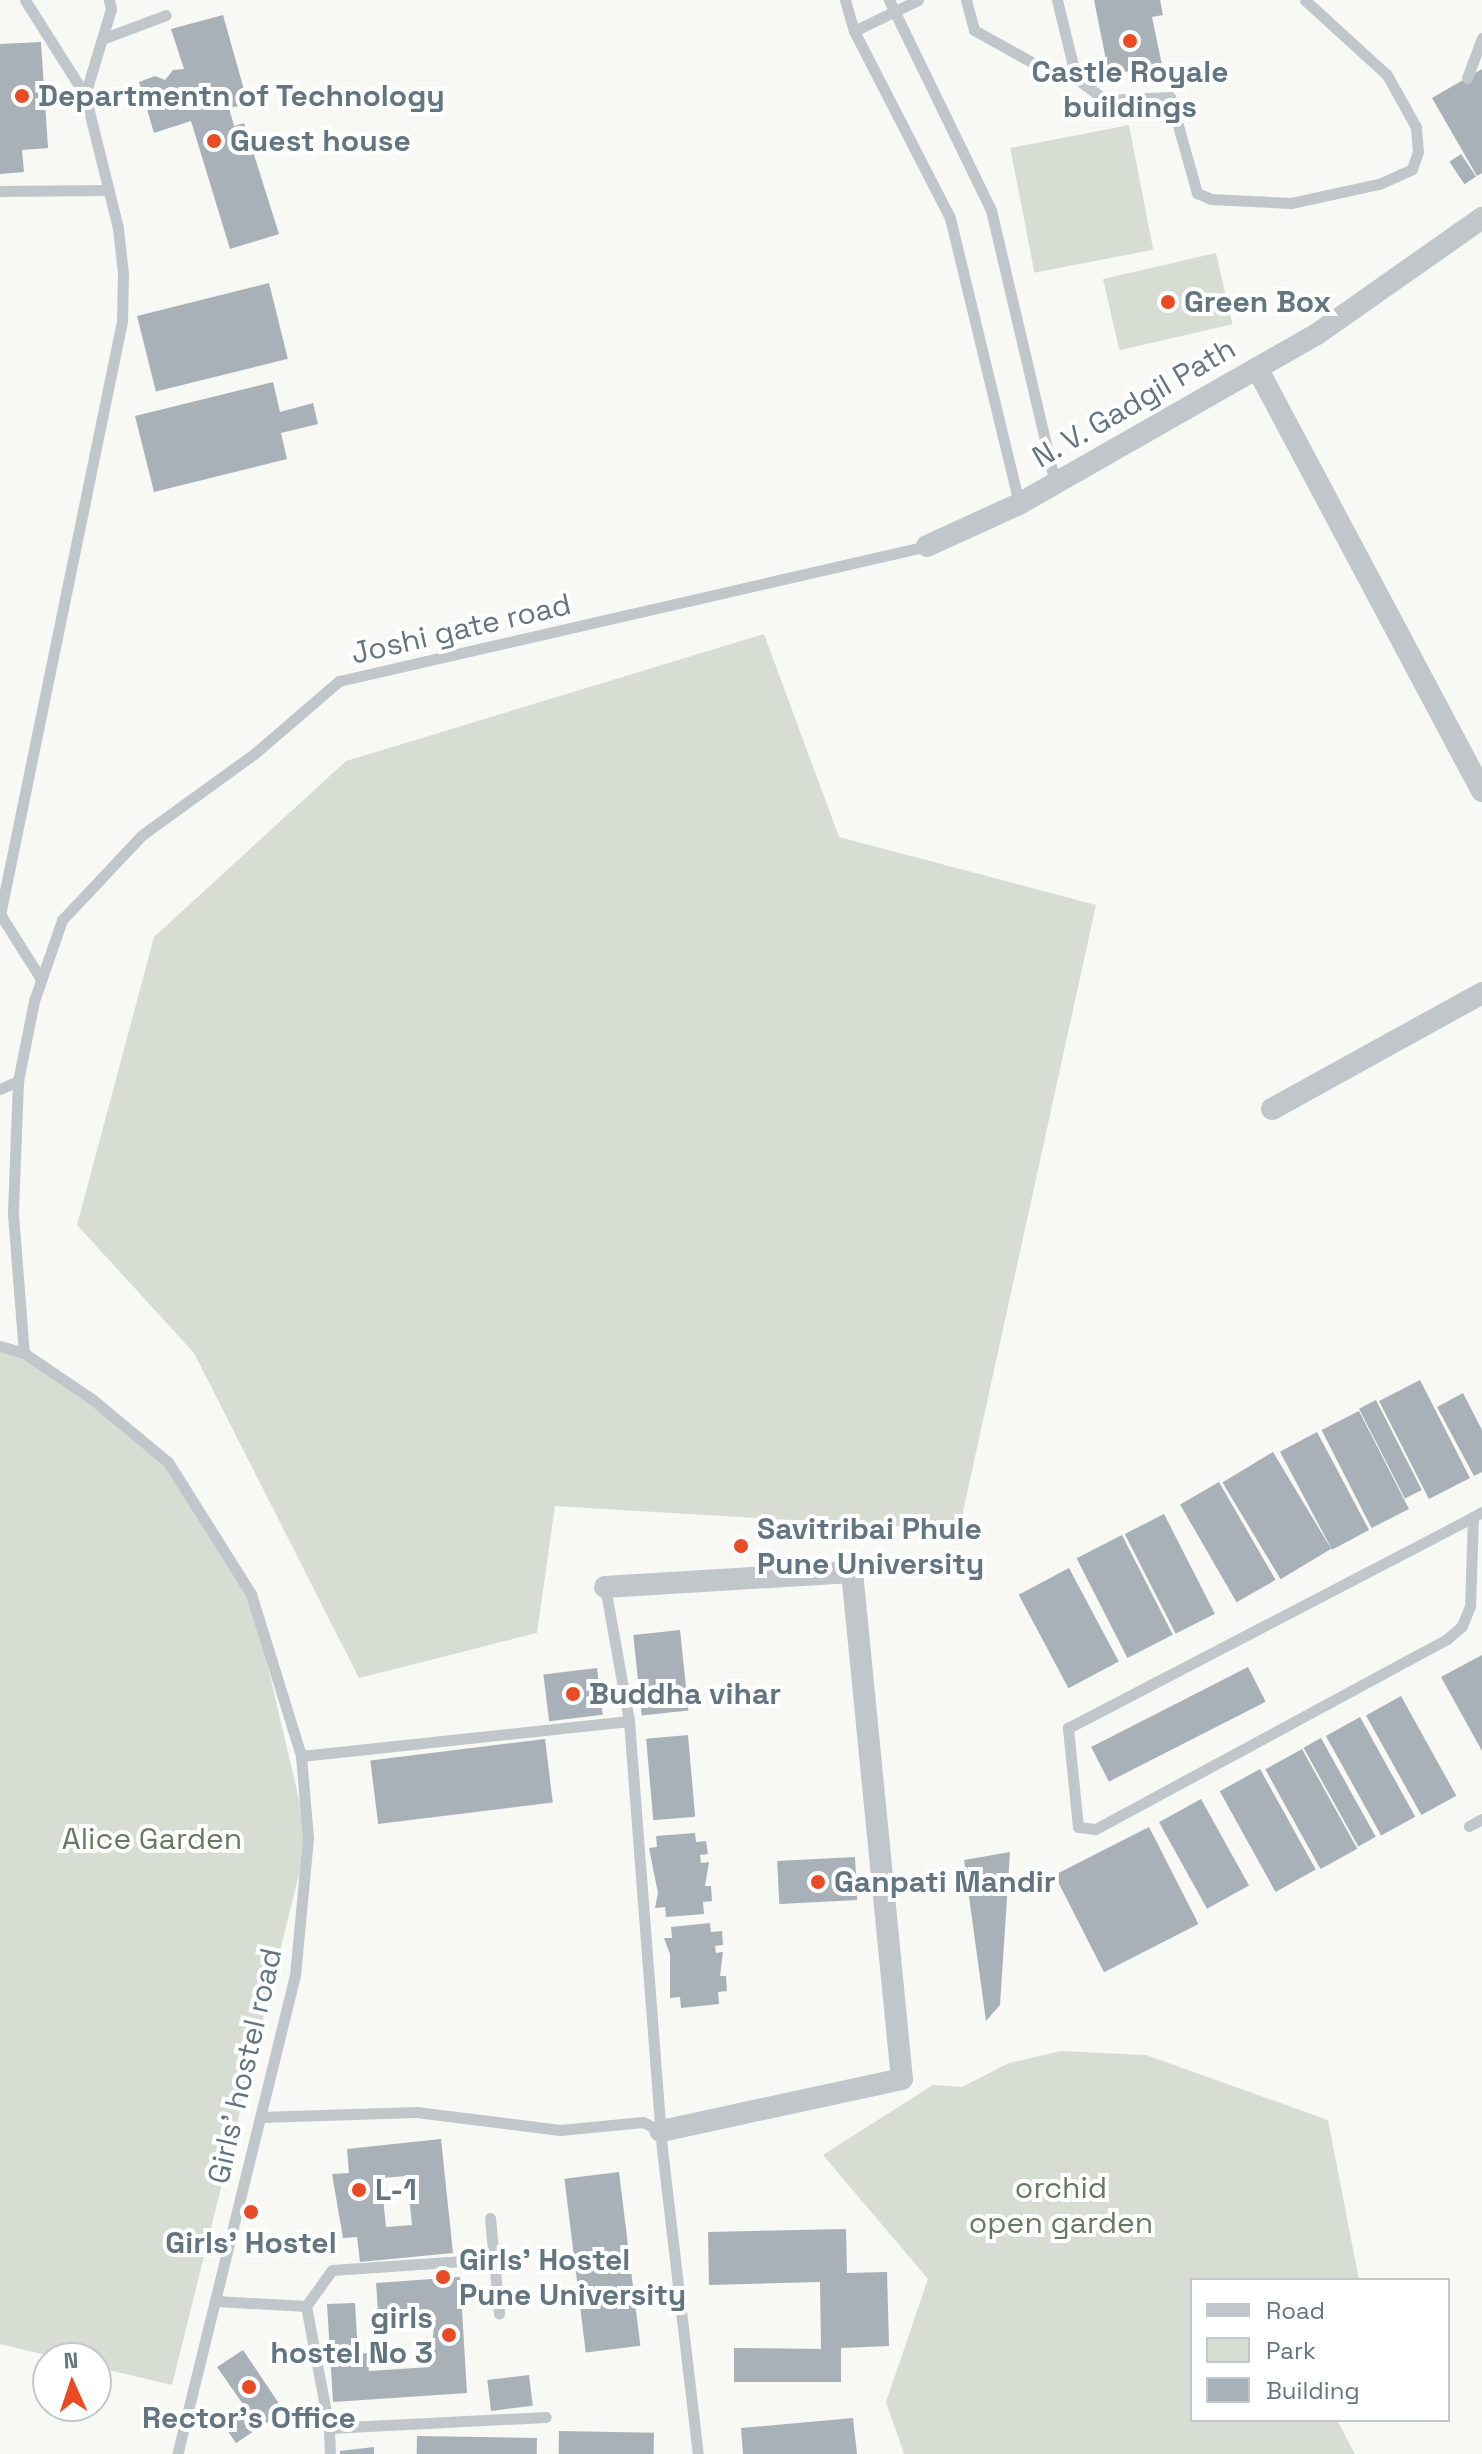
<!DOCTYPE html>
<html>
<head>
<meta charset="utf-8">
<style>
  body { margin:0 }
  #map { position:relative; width:1482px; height:2454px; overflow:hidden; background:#f8f8f5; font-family:"Space Grotesk",sans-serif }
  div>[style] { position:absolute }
  .green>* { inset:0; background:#d8ddd4; transform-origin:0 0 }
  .building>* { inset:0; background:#a8b1b7; transform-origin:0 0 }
  .service>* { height:11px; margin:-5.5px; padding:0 5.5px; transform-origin:5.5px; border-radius:5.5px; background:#c1c6ca }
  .minor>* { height:22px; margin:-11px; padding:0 11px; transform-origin:11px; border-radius:11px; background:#c1c6ca }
  .dots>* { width:22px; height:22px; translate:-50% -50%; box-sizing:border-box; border:4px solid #fff; border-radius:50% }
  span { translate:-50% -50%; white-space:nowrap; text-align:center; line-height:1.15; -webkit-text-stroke:8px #fff; paint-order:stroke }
  .poi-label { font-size:30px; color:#627581; font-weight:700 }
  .left { translate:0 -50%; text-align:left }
  .right { translate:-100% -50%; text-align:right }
  .street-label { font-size:30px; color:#627581 }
  .park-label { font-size:30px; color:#667961 }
  .legend { position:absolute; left:1190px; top:2278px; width:260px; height:144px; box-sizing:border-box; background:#fff; border:2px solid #c0c8cd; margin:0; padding:10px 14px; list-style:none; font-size:24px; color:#627581 }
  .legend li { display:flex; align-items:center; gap:16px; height:40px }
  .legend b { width:40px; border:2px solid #c0c8cd }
  .north { position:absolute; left:32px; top:2342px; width:80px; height:80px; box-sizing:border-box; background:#fff; border:2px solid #c0c8cd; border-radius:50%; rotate:357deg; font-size:22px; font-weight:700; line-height:32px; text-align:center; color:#627581 }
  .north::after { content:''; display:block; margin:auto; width:28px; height:36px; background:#e94b25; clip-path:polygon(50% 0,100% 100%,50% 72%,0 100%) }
</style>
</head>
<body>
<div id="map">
  <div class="green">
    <i style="left:1129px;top:125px;width:127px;height:121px;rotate:79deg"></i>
    <i style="left:1216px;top:253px;width:73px;height:116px;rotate:77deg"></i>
    <i style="clip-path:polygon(764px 634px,839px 837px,1096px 905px,959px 1530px,555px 1506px,537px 1633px,359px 1678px,194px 1353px,77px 1225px,154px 937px,346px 761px)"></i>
    <i style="clip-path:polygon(0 1346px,24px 1353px,168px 1462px,251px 1594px,308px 1838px,172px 2385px,96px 2367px,96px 2358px,58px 2358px,0 2344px)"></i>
    <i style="clip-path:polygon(1061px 2051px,1146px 2055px,1328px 2120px,1359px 2280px,1192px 2280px,1192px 2420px,1337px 2420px,1355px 2454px,904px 2454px,886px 2402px,928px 2279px,823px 2155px,933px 2085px,962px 2087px,1009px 2063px)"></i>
  </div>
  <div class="building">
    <i style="clip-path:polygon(1094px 0,1160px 0,1163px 15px,1152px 17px,1162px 65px,1109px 75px)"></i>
    <i style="clip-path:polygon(223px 15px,248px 104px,229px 108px,234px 126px,244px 123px,279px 234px,230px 249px,191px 121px,154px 133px,139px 82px,155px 76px,165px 80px,173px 70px,184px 69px,171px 29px)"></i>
    <i style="clip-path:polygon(41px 42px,48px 148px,22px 150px,24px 172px,0 174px,0 44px)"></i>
    <i style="clip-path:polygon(1482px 69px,1482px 173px,1477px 176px,1432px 98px)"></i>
    <i style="left:1461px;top:154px;width:27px;height:14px;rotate:56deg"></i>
    <i style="left:269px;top:283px;width:78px;height:136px;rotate:76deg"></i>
    <i style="clip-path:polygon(273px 382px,280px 412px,313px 403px,318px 424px,281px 433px,287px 459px,154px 492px,135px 416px)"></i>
    <i style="left:1420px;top:1380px;width:110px;height:46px;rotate:63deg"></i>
    <i style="clip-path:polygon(1463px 1393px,1482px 1430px,1482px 1472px,1474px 1476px,1437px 1407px)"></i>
    <i style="left:1376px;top:1400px;width:101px;height:19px;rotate:63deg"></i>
    <i style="left:1359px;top:1411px;width:110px;height:42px;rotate:63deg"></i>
    <i style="left:1317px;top:1432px;width:111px;height:42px;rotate:62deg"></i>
    <i style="left:1273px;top:1452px;width:113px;height:59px;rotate:59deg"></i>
    <i style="left:1219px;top:1482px;width:113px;height:45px;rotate:60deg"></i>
    <i style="left:1164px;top:1514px;width:112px;height:44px;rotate:63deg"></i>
    <i style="left:1122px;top:1535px;width:112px;height:51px;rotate:63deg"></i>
    <i style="left:1069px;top:1568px;width:106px;height:57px;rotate:62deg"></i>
    <i style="left:680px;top:1630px;width:81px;height:47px;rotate:84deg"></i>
    <i style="clip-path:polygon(1482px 1655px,1482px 1751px,1441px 1677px)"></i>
    <i style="left:1248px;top:1667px;width:39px;height:176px;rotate:63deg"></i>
    <i style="left:597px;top:1668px;width:47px;height:54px;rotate:83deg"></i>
    <i style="left:1401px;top:1696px;width:114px;height:40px;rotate:61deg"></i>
    <i style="left:1360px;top:1717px;width:114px;height:39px;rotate:61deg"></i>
    <i style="left:688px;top:1735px;width:82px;height:42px;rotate:85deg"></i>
    <i style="left:1321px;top:1738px;width:113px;height:20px;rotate:61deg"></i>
    <i style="left:545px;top:1739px;width:64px;height:176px;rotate:83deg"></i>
    <i style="left:1302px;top:1749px;width:114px;height:42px;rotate:61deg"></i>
    <i style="left:1260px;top:1769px;width:115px;height:46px;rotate:61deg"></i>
    <i style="left:1201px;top:1799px;width:99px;height:48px;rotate:61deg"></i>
    <i style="left:1149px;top:1827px;width:109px;height:106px;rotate:63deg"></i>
    <i style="clip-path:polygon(695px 1833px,696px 1842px,706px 1841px,708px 1854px,700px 1855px,701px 1863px,709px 1862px,705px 1886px,711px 1886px,712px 1901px,703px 1902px,704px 1914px,666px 1917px,665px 1907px,655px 1908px,658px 1893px,649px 1848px,657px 1847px,656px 1836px)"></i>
    <i style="clip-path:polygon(1010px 1852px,1000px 2005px,986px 2021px,964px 1860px)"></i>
    <i style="left:855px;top:1857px;width:43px;height:78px;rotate:87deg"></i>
    <i style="clip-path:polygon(710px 1923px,711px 1932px,722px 1931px,723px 1945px,715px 1946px,716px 1953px,723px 1952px,720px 1976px,726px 1976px,727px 1991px,718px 1992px,719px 2004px,681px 2008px,680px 1997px,670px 1998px,670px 1954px,664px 1938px,672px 1938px,671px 1927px)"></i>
    <i style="clip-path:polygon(evenodd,441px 2139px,453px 2253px,360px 2262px,357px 2237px,343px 2238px,332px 2174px,349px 2173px,347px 2149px,441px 2139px,407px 2176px,412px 2225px,386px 2227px,381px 2178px,407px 2176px)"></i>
    <i style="left:619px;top:2172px;width:175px;height:55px;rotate:83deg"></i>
    <i style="clip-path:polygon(846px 2229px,847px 2273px,887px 2272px,889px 2346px,841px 2348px,841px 2382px,734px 2382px,734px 2348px,821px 2349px,820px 2282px,709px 2285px,708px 2232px)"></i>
    <i style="clip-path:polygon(460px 2277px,467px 2393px,333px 2402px,327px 2304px,355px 2303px,358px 2354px,367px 2353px,369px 2371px,430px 2367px,434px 2326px,411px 2328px,410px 2310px,378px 2312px,376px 2283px)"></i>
    <i style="clip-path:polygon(243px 2350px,284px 2411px,236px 2443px,222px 2423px,245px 2407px,217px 2367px)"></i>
    <i style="left:529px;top:2375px;width:31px;height:42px;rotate:83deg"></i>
    <i style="clip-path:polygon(853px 2418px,857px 2454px,743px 2454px,741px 2428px)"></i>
    <i style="left:559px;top:2431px;width:95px;height:23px;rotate:1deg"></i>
    <i style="left:417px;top:2436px;width:120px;height:18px;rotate:1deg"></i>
    <i style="clip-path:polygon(374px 2447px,374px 2454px,340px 2454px,340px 2451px)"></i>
  </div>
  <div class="service">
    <i style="left:845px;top:0;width:32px;rotate:74deg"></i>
    <i style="left:854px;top:31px;width:210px;rotate:62.8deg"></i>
    <i style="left:950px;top:218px;width:294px;rotate:76.4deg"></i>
    <i style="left:889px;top:0;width:233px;rotate:64.1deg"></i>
    <i style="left:991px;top:210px;width:280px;rotate:76.8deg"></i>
    <i style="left:966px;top:0;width:31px;rotate:75deg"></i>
    <i style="left:974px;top:30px;width:72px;rotate:29.1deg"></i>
    <i style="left:1037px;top:65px;width:41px;rotate:18.4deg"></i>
    <i style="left:1057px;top:0;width:80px;rotate:76.3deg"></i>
    <i style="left:1076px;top:78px;width:36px;rotate:37deg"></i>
    <i style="left:1105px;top:100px;width:65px;rotate:-2.6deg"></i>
    <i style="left:1170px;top:97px;width:100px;rotate:74.3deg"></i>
    <i style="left:1197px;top:193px;width:15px;rotate:23deg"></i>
    <i style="left:1211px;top:199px;width:80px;rotate:2.9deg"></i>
    <i style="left:1291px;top:203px;width:90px;rotate:-12.2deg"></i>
    <i style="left:1379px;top:184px;width:36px;rotate:-24deg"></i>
    <i style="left:1412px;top:169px;width:18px;rotate:-71deg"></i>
    <i style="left:1418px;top:152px;width:25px;rotate:-95deg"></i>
    <i style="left:1416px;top:127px;width:60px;rotate:-119.1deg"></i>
    <i style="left:1387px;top:75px;width:111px;rotate:-137.6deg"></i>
    <i style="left:854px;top:31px;width:71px;rotate:-25.8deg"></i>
    <i style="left:102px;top:39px;width:68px;rotate:-20.6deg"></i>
    <i style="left:1467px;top:78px;width:43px;rotate:-69.4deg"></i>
    <i style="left:85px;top:95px;width:90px;rotate:-73.2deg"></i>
    <i style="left:111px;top:9px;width:9px;rotate:-103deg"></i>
    <i style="left:0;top:191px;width:109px;rotate:-0.5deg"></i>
    <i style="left:0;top:914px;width:77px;rotate:57.8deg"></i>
    <i style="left:0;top:915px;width:606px;rotate:-78.39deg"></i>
    <i style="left:122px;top:321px;width:47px;rotate:-88.8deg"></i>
    <i style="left:123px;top:274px;width:46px;rotate:-96.2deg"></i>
    <i style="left:118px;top:228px;width:137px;rotate:-103.9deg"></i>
    <i style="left:85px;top:95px;width:112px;rotate:-122.3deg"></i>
    <i style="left:18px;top:1081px;width:82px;rotate:-78.7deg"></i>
    <i style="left:34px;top:1001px;width:86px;rotate:-70.9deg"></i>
    <i style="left:62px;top:920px;width:117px;rotate:-46.7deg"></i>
    <i style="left:142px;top:835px;width:138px;rotate:-35.9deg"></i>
    <i style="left:254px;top:754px;width:112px;rotate:-40.7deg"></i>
    <i style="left:339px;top:681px;width:603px;rotate:-12.93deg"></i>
    <i style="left:0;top:1089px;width:20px;rotate:-24deg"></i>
    <i style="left:18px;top:1081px;width:133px;rotate:92.2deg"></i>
    <i style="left:13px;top:1214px;width:139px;rotate:85.5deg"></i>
    <i style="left:24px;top:1353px;width:25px;rotate:-164deg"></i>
    <i style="left:24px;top:1353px;width:82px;rotate:34.1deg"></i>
    <i style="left:92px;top:1399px;width:99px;rotate:39.7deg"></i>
    <i style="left:168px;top:1462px;width:156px;rotate:57.8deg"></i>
    <i style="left:251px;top:1594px;width:170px;rotate:72.8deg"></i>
    <i style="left:301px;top:1756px;width:82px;rotate:85.1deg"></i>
    <i style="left:308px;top:1838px;width:138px;rotate:95.4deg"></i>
    <i style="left:295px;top:1975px;width:493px;rotate:103.8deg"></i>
    <i style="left:1473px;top:1517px;width:89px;rotate:91.9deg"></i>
    <i style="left:1470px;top:1606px;width:22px;rotate:112deg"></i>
    <i style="left:1462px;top:1626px;width:20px;rotate:139deg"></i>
    <i style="left:1447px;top:1639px;width:400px;rotate:151.6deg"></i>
    <i style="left:1095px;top:1829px;width:17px;rotate:-173deg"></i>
    <i style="left:1078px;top:1827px;width:100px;rotate:-95.8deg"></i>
    <i style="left:1068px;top:1728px;width:457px;rotate:-27.5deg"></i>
    <i style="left:1473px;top:1517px;width:10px;rotate:-29deg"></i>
    <i style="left:605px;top:1587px;width:136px;rotate:79.8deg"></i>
    <i style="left:629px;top:1721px;width:429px;rotate:85.6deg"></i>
    <i style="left:662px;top:2149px;width:307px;rotate:83.3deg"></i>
    <i style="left:301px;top:1756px;width:330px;rotate:-6.1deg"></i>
    <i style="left:1469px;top:1826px;width:15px;rotate:-28deg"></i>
    <i style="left:260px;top:2117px;width:156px;rotate:-1.8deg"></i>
    <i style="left:416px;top:2112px;width:145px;rotate:7.1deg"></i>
    <i style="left:560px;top:2130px;width:83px;rotate:-5.5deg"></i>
    <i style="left:643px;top:2122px;width:20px;rotate:27deg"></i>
    <i style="left:490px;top:2218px;width:96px;rotate:84.6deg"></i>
    <i style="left:215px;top:2301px;width:91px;rotate:3.1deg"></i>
    <i style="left:306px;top:2306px;width:44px;rotate:-54.2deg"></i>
    <i style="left:332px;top:2270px;width:161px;rotate:-3.9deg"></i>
    <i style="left:306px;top:2306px;width:124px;rotate:79.3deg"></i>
    <i style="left:329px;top:2428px;width:217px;rotate:-2.9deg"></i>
    <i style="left:329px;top:2428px;width:26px;rotate:88deg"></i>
  </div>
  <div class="minor">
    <i style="left:1257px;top:368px;width:479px;rotate:62deg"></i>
    <i style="left:927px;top:546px;width:101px;rotate:-24.5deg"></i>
    <i style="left:1019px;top:504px;width:343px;rotate:-29.7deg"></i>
    <i style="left:1317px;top:334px;width:202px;rotate:-35.1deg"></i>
    <i style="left:1272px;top:1109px;width:240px;rotate:-28.9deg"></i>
    <i style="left:605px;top:1587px;width:247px;rotate:-3.5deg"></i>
    <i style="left:852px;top:1572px;width:509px;rotate:84.37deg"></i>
    <i style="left:902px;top:2079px;width:247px;rotate:167.8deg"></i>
  </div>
  <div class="dots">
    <i style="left:1130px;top:41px;background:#e94b25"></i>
    <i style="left:22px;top:96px;background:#e94b25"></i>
    <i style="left:214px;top:141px;background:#e94b25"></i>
    <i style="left:1168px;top:302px;background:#e94b25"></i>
    <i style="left:741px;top:1546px;background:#e94b25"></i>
    <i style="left:573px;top:1694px;background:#e94b25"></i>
    <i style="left:818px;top:1882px;background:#e94b25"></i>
    <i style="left:359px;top:2190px;background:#e94b25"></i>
    <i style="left:251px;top:2212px;background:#e94b25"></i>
    <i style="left:443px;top:2277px;background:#e94b25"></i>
    <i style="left:449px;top:2335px;background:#e94b25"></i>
    <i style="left:249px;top:2387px;background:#e94b25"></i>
  </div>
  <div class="poi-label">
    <span style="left:1130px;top:89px">Castle Royale<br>buildings</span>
    <span class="left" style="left:38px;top:96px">Departmentn of Technology</span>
    <span class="left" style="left:230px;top:141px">Guest house</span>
    <span class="left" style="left:1184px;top:302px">Green Box</span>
    <span class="left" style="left:757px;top:1546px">Savitribai Phule<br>Pune University</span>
    <span class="left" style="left:589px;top:1694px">Buddha vihar</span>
    <span class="left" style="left:834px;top:1882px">Ganpati Mandir</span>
    <span class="left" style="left:375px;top:2190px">L-1</span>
    <span style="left:251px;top:2243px">Girls' Hostel</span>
    <span class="left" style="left:459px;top:2277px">Girls' Hostel<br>Pune University</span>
    <span class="right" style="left:433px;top:2335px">girls<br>hostel No 3</span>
    <span style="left:249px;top:2418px">Rector's Office</span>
  </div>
  <div class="street-label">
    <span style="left:1134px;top:403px;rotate:-30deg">N. V. Gadgil Path</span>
    <span style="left:461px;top:629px;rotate:-13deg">Joshi gate road</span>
    <span style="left:245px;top:2066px;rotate:-77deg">Girls' hostel road</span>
  </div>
  <div class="park-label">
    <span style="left:152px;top:1839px">Alice Garden</span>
    <span style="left:1061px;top:2205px">orchid<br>open garden</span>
  </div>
  <ul class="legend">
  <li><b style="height:10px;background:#c1c6ca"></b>Road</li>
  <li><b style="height:22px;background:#d8ddd4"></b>Park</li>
  <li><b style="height:22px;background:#a8b1b7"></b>Building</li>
  </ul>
  <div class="north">N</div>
</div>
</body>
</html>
